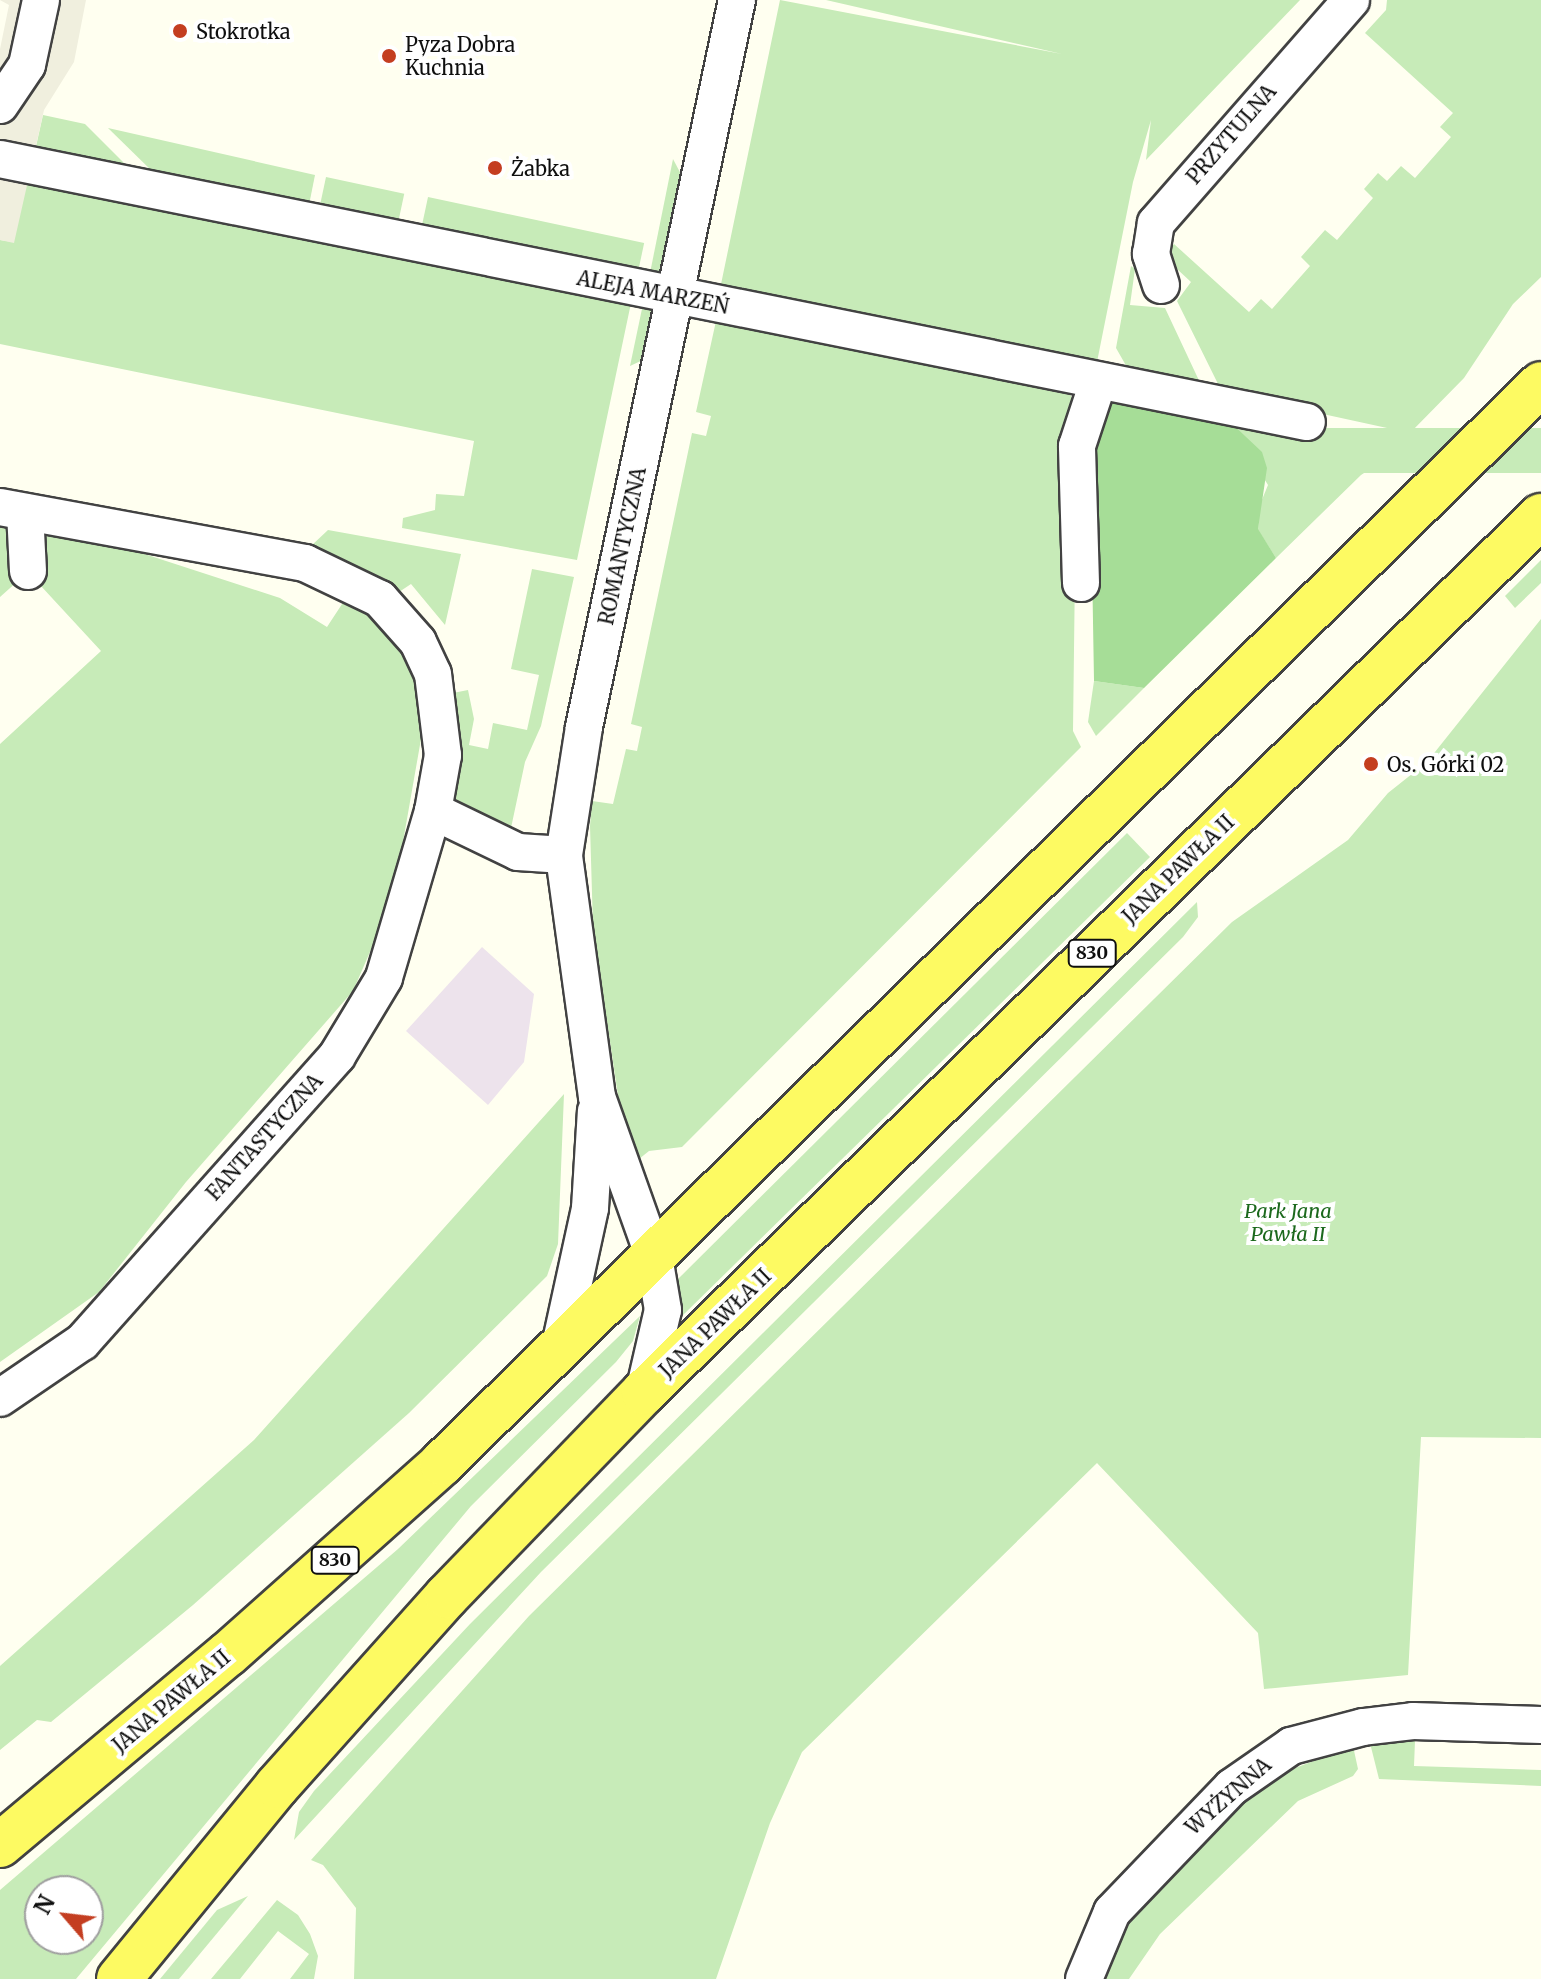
<!DOCTYPE html>
<html>
<head>
<meta charset="utf-8">
<style>
  body { margin:0 }
  #map { position:relative; width:1541px; height:1979px; overflow:hidden; background:#fffff0; font-family:Merriweather,serif }
  div>[style] { position:absolute }
  .industrial>* { inset:0; background:#ede3ec }
  .green>* { inset:0; background:#c7ebb8; transform-origin:0 0 }
  .forest>* { inset:0; background:#a6dd97 }
  .plaza>* { inset:0; background:#f0efde }
  .roads { filter:drop-shadow(2px 0 #424242) drop-shadow(-2px 0 #424242) drop-shadow(0 2px #424242) drop-shadow(0 -2px #424242) }
  .street>* { height:36px; margin:-18px; padding:0 18px; transform-origin:18px; border-radius:18px; background:#fff }
  .primary>* { height:44px; margin:-22px; padding:0 22px; transform-origin:22px; border-radius:22px; background:#fdfa62 }
  .dots>* { width:22px; height:22px; translate:-50% -50%; box-sizing:border-box; border:4px solid #fff; border-radius:50% }
  span { translate:-50% -50%; white-space:nowrap; text-align:center; line-height:1.15; -webkit-text-stroke:8px #fff; paint-order:stroke }
  .shield-label span { padding:2px 6px; background:#fff; border:2px solid; border-radius:6px; -webkit-text-stroke-width:0 }
  .shield-label { font-size:18px; color:#0f0f0f; font-weight:700 }
  .poi-label { font-size:20px; color:#0f0f0f }
  .left { translate:0 -50%; text-align:left }
  .street-label { font-size:20px; color:#0f0f0f }
  .park-label { font-size:20px; color:#1c691d; font-style:italic }
  .north { position:absolute; left:24px; top:1875px; width:80px; height:80px; box-sizing:border-box; background:#fff; border:2px solid #9f9f9f; border-radius:50%; rotate:298deg; font-size:22px; font-weight:700; line-height:32px; text-align:center; color:#0f0f0f }
  .north::after { content:''; display:block; margin:auto; width:28px; height:36px; background:#c43e21; clip-path:polygon(50% 0,100% 100%,50% 72%,0 100%) }
</style>
</head>
<body>
<div id="map">
  <div class="industrial">
    <i style="clip-path:polygon(482px 947px,534px 994px,524px 1062px,488px 1105px,406px 1031px)"></i>
  </div>
  <div class="green">
    <i style="clip-path:polygon(780px 0,1062px 54px,826px 0,1300px 0,1146px 160px,1151px 120px,1133px 182px,1096px 367px,720px 289px)"></i>
    <i style="clip-path:polygon(1387px 0,1541px 0,1541px 277px,1513px 304px,1464px 378px,1410px 433px,1222px 392px,1177px 301px,1191px 282px,1163px 256px,1174px 244px,1249px 312px,1261px 299px,1272px 309px,1310px 266px,1301px 257px,1325px 230px,1337px 240px,1373px 198px,1364px 189px,1378px 173px,1387px 181px,1401px 166px,1415px 178px,1451px 137px,1440px 127px,1453px 113px,1365px 33px,1386px 10px)"></i>
    <i style="clip-path:polygon(43px 115px,85px 124px,133px 172px,35px 151px)"></i>
    <i style="clip-path:polygon(108px 128px,315px 175px,309px 205px,155px 174px)"></i>
    <i style="clip-path:polygon(673px 159px,683px 178px,662px 280px,649px 278px)"></i>
    <i style="clip-path:polygon(28px 175px,631px 303px,577px 560px,402px 528px,403px 518px,435px 510px,436px 494px,464px 496px,474px 441px,0 344px,0 240px,13px 242px)"></i>
    <i style="left:326px;top:177px;width:80px;height:32px;rotate:12deg"></i>
    <i style="left:428px;top:197px;width:221px;height:34px;rotate:12deg"></i>
    <i style="clip-path:polygon(1131px 266px,1135px 269px,1130px 305px,1165px 308px,1203px 389px,1132px 376px,1116px 348px)"></i>
    <i style="clip-path:polygon(643px 304px,656px 310px,645px 359px,630px 366px)"></i>
    <i style="clip-path:polygon(716px 321px,1068px 391px,1077px 407px,1073px 731px,1081px 747px,682px 1147px,649px 1151px,639px 1159px,620px 1109px,593px 927px,590px 826px,592px 801px,613px 804px,626px 749px,637px 751px,642px 727px,631px 724px,692px 433px,706px 436px,711px 416px,696px 412px)"></i>
    <i style="clip-path:polygon(1227px 419px,1398px 451px,1361px 475px,1276px 558px,1258px 530px,1259px 507px,1268px 485px)"></i>
    <i style="left:1541px;top:428px;width:45px;height:541px;rotate:90deg"></i>
    <i style="clip-path:polygon(0 507px,280px 598px,327px 627px,346px 598px,374px 617px,400px 650px,414px 676px,421px 739px,393px 899px,353px 991px,186px 1182px,99px 1292px,0 1362px,0 744px,101px 651px,28px 572px,0 597px)"></i>
    <i style="clip-path:polygon(328px 530px,461px 554px,445px 625px,411px 584px,396px 594px,377px 577px,311px 546px)"></i>
    <i style="clip-path:polygon(1541px 560px,1541px 583px,1515px 608px,1505px 596px)"></i>
    <i style="clip-path:polygon(532px 569px,574px 577px,541px 726px,525px 762px,511px 828px,465px 816px,451px 791px,453px 693px,468px 690px,474px 719px,469px 745px,488px 749px,493px 723px,527px 730px,539px 675px,511px 669px)"></i>
    <i style="clip-path:polygon(1541px 619px,1541px 1438px,1421px 1437px,1408px 1675px,1264px 1689px,1258px 1633px,1097px 1463px,802px 1752px,770px 1823px,716px 1979px,354px 1979px,356px 1908px,323px 1865px,311px 1860px,529px 1616px,1232px 922px,1348px 840px,1388px 793px,1427px 762px)"></i>
    <i style="clip-path:polygon(1094px 681px,1144px 688px,1096px 736px,1088px 722px)"></i>
    <i style="clip-path:polygon(1127px 833px,1150px 857px,680px 1318px,676px 1281px)"></i>
    <i style="clip-path:polygon(1197px 902px,1198px 917px,1183px 937px,541px 1572px,294px 1840px,299px 1812px,314px 1791px,470px 1624px)"></i>
    <i style="clip-path:polygon(564px 1094px,558px 1244px,547px 1276px,409px 1413px,193px 1605px,51px 1722px,37px 1720px,0 1750px,0 1666px,254px 1440px)"></i>
    <i style="clip-path:polygon(evenodd,640px 1316px,633px 1341px,616px 1362px,471px 1506px,76px 1979px,0 1979px,0 1890px,398px 1549px,640px 1316px,88px 1891px,88px 1939px,40px 1939px,40px 1891px,88px 1891px)"></i>
    <i style="clip-path:polygon(1415px 1741px,1414px 1766px,1541px 1770px,1541px 1786px,1379px 1779px,1370px 1743px)"></i>
    <i style="clip-path:polygon(1353px 1746px,1358px 1769px,1353px 1776px,1298px 1801px,1160px 1934px,1129px 1979px,1102px 1979px,1124px 1929px,1239px 1806px,1282px 1773px)"></i>
    <i style="clip-path:polygon(248px 1896px,179px 1979px,160px 1979px,217px 1910px)"></i>
    <i style="clip-path:polygon(277px 1900px,298px 1915px,310px 1934px,318px 1956px,314px 1979px,290px 1979px,309px 1954px,278px 1931px,240px 1979px,211px 1979px)"></i>
  </div>
  <div class="forest">
    <i style="clip-path:polygon(1104px 393px,1227px 419px,1262px 452px,1267px 468px,1258px 529px,1276px 558px,1144px 688px,1094px 681px,1090px 444px)"></i>
  </div>
  <div class="plaza">
    <i style="clip-path:polygon(0 0,86px 0,74px 62px,44px 110px,14px 243px,0 240px,0 49px,9px 5px)"></i>
  </div>
  <div class="roads">
    <div class="street">
      <i style="left:0;top:105px;width:48px;rotate:-56deg"></i>
      <i style="left:27px;top:65px;width:66px;rotate:-77.8deg"></i>
      <i style="left:0;top:159px;width:1333px;rotate:11.38deg"></i>
      <i style="left:1161px;top:285px;width:33px;rotate:-108deg"></i>
      <i style="left:1151px;top:254px;width:31px;rotate:-81deg"></i>
      <i style="left:1156px;top:223px;width:296px;rotate:-48.8deg"></i>
      <i style="left:0;top:507px;width:310px;rotate:10.4deg"></i>
      <i style="left:305px;top:563px;width:83px;rotate:25.6deg"></i>
      <i style="left:380px;top:599px;width:57px;rotate:48.5deg"></i>
      <i style="left:418px;top:642px;width:35px;rotate:65deg"></i>
      <i style="left:433px;top:674px;width:82px;rotate:83deg"></i>
      <i style="left:443px;top:755px;width:57px;rotate:100.1deg"></i>
      <i style="left:433px;top:811px;width:174px;rotate:106.4deg"></i>
      <i style="left:384px;top:978px;width:91px;rotate:121.1deg"></i>
      <i style="left:337px;top:1056px;width:383px;rotate:131.7deg"></i>
      <i style="left:82px;top:1342px;width:99px;rotate:145.7deg"></i>
      <i style="left:25px;top:512px;width:59px;rotate:87.1deg"></i>
      <i style="left:1081px;top:583px;width:137px;rotate:-91.7deg"></i>
      <i style="left:1077px;top:446px;width:67px;rotate:-71.8deg"></i>
      <i style="left:433px;top:811px;width:94px;rotate:25.8deg"></i>
      <i style="left:518px;top:852px;width:46px;rotate:3.7deg"></i>
      <i style="left:560px;top:1346px;width:141px;rotate:-77.7deg"></i>
      <i style="left:590px;top:1208px;width:97px;rotate:-86.5deg"></i>
      <i style="left:644px;top:1392px;width:84px;rotate:-77deg"></i>
      <i style="left:663px;top:1310px;width:54px;rotate:-99.6deg"></i>
      <i style="left:654px;top:1257px;width:170px;rotate:-109.6deg"></i>
      <i style="left:597px;top:1097px;width:244px;rotate:-97.8deg"></i>
      <i style="left:564px;top:855px;width:130px;rotate:-81.1deg"></i>
      <i style="left:584px;top:727px;width:743px;rotate:-78.12deg"></i>
      <i style="left:1084px;top:1979px;width:73px;rotate:-67.3deg"></i>
      <i style="left:1112px;top:1912px;width:173px;rotate:-46.2deg"></i>
      <i style="left:1232px;top:1787px;width:72px;rotate:-34.8deg"></i>
      <i style="left:1291px;top:1746px;width:74px;rotate:-14.8deg"></i>
      <i style="left:1363px;top:1727px;width:50px;rotate:-6.8deg"></i>
      <i style="left:1413px;top:1721px;width:128px;rotate:1.8deg"></i>
    </div>
    <div class="primary">
      <i style="left:0;top:1845px;width:297px;rotate:-40deg"></i>
      <i style="left:228px;top:1654px;width:287px;rotate:-41.7deg"></i>
      <i style="left:442px;top:1463px;width:1540px;rotate:-44.47deg"></i>
      <i style="left:119px;top:1979px;width:249px;rotate:-50.7deg"></i>
      <i style="left:277px;top:1786px;width:255px;rotate:-48.2deg"></i>
      <i style="left:447px;top:1596px;width:284px;rotate:-46deg"></i>
      <i style="left:644px;top:1392px;width:1254px;rotate:-44.32deg"></i>
    </div>
  </div>
  <div class="dots">
    <i style="left:180px;top:31px;background:#c43e21"></i>
    <i style="left:389px;top:56px;background:#c43e21"></i>
    <i style="left:495px;top:168px;background:#c43e21"></i>
    <i style="left:1371px;top:764px;background:#c43e21"></i>
  </div>
  <div class="shield-label">
    <span style="left:1092px;top:953px">830</span>
    <span style="left:335px;top:1560px">830</span>
  </div>
  <div class="poi-label">
    <span class="left" style="left:196px;top:31px">Stokrotka</span>
    <span class="left" style="left:405px;top:56px">Pyza Dobra<br>Kuchnia</span>
    <span class="left" style="left:511px;top:168px">Żabka</span>
    <span class="left" style="left:1387px;top:764px">Os. Górki 02</span>
  </div>
  <div class="street-label">
    <span style="left:1231px;top:134px;rotate:-49deg">PRZYTULNA</span>
    <span style="left:653px;top:292px;rotate:11deg">ALEJA MARZEŃ</span>
    <span style="left:622px;top:546px;rotate:-78deg">ROMANTYCZNA</span>
    <span style="left:1178px;top:869px;rotate:-44deg">JANA PAWŁA II</span>
    <span style="left:264px;top:1137px;rotate:-48deg">FANTASTYCZNA</span>
    <span style="left:715px;top:1323px;rotate:-44deg">JANA PAWŁA II</span>
    <span style="left:171px;top:1701px;rotate:-40deg">JANA PAWŁA II</span>
    <span style="left:1228px;top:1796px;rotate:-41deg">WYŻYNNA</span>
  </div>
  <div class="park-label">
    <span style="left:1288px;top:1222px">Park Jana<br>Pawła II</span>
  </div>
  <div class="north">N</div>
</div>
</body>
</html>
